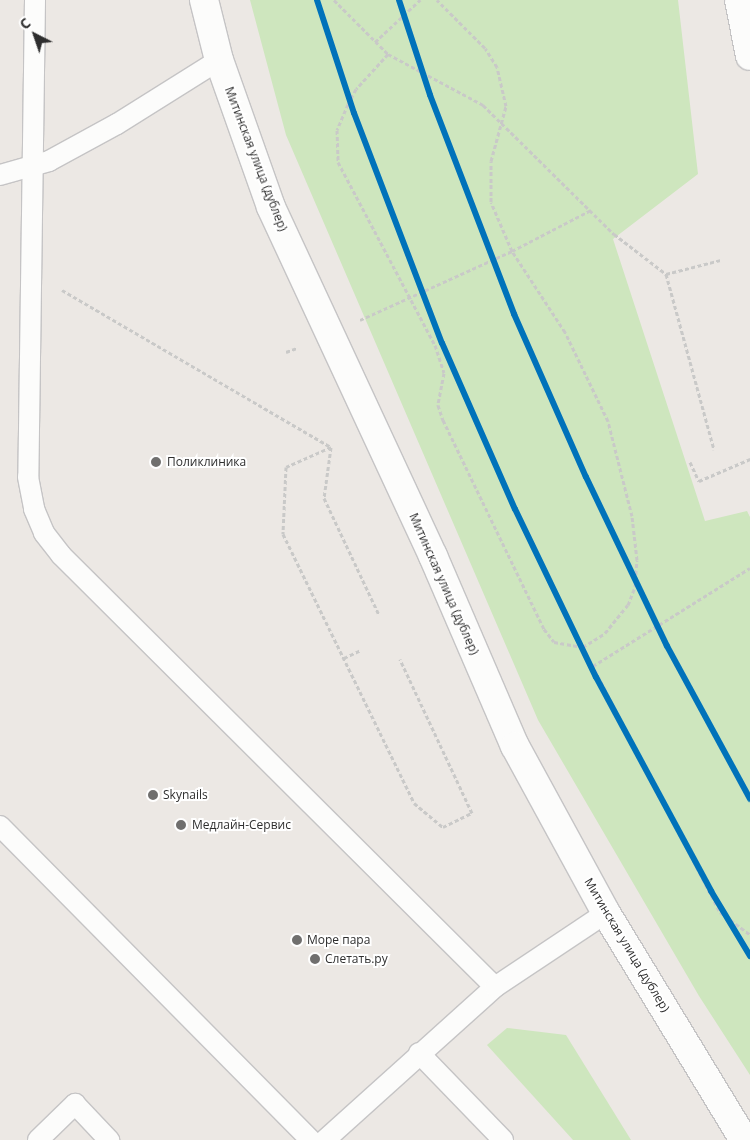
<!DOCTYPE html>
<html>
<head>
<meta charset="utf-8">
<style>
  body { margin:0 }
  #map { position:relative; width:750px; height:1140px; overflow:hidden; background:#ece8e4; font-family:"Open Sans",sans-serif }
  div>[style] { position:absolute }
  .green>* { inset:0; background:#cee6be }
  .path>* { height:3px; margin-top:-1.5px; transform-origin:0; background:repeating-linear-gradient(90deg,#c9c9c8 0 4px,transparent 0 6.5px) }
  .roads { filter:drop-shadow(1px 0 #c5c4c5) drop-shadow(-1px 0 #c5c4c5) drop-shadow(0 1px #c5c4c5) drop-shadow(0 -1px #c5c4c5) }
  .service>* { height:20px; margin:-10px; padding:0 10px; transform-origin:10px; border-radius:10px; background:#fcfcfb }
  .minor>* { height:28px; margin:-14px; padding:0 14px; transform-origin:14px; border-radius:14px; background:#fcfcfb }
  .secondary>* { height:28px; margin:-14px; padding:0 14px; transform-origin:14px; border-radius:14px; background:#fcfcfb }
  .metro-1>* { height:6px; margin:-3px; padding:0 3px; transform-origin:3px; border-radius:3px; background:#0072ba }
  .dots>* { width:14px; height:14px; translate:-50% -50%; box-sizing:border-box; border:2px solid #fff; border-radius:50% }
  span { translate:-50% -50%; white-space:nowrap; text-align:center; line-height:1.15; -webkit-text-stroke:4px #fff; paint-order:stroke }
  .street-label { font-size:12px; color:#2e2e2e }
  .poi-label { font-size:12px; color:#2e2e2e }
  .left { translate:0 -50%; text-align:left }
  .north { position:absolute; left:10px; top:10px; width:50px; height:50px; -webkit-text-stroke:4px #fff; paint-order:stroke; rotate:319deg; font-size:14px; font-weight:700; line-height:20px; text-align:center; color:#2e2e2e }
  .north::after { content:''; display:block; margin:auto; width:18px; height:22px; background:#2e2e2e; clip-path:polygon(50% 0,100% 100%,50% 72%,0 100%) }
</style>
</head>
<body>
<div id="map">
  <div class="green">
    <i style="clip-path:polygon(250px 0,678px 0,698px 174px,613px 239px,705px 521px,747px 511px,750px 517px,750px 1075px,699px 996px,538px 720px,286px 135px)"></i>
    <i style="clip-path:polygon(507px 1028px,566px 1035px,631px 1140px,573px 1140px,487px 1045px)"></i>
  </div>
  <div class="path">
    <i style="left:334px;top:0;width:76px;rotate:45deg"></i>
    <i style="left:388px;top:54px;width:108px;rotate:28.2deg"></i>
    <i style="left:483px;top:105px;width:184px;rotate:44.6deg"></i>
    <i style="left:614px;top:234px;width:66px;rotate:37.6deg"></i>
    <i style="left:666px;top:274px;width:182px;rotate:74.7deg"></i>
    <i style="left:375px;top:42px;width:62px;rotate:-43deg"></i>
    <i style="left:388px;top:54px;width:47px;rotate:132.4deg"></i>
    <i style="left:356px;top:89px;width:17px;rotate:118deg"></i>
    <i style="left:348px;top:104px;width:28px;rotate:113deg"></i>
    <i style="left:337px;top:130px;width:32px;rotate:88deg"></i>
    <i style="left:338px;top:162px;width:207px;rotate:62.1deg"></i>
    <i style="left:435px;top:345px;width:29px;rotate:72deg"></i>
    <i style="left:444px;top:373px;width:33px;rotate:101deg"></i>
    <i style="left:438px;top:405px;width:16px;rotate:72deg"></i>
    <i style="left:443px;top:420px;width:232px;rotate:64.2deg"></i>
    <i style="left:544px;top:629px;width:16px;rotate:52deg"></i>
    <i style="left:554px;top:642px;width:29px;rotate:10deg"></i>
    <i style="left:583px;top:647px;width:26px;rotate:-32deg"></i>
    <i style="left:605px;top:633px;width:36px;rotate:-51deg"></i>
    <i style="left:628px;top:605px;width:19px;rotate:-69deg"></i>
    <i style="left:635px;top:587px;width:27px;rotate:-86deg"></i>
    <i style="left:637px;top:560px;width:44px;rotate:-96.5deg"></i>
    <i style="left:632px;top:516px;width:98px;rotate:-104.2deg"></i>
    <i style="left:608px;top:421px;width:99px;rotate:-115.8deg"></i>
    <i style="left:565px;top:332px;width:97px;rotate:-123.2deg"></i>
    <i style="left:512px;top:251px;width:53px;rotate:-113.2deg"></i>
    <i style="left:491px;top:202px;width:41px;rotate:-90deg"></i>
    <i style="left:491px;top:161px;width:57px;rotate:-74.7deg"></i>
    <i style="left:506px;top:106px;width:40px;rotate:-103deg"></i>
    <i style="left:497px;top:67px;width:22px;rotate:-122deg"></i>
    <i style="left:485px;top:48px;width:68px;rotate:-135deg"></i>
    <i style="left:666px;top:274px;width:57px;rotate:-14.3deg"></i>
    <i style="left:62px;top:290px;width:311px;rotate:30.3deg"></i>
    <i style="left:360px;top:320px;width:167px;rotate:-24.4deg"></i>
    <i style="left:512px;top:251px;width:89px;rotate:-27.4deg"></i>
    <i style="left:286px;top:352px;width:12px;rotate:-20deg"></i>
    <i style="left:331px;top:447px;width:49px;rotate:156deg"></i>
    <i style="left:286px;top:467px;width:67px;rotate:92.6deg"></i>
    <i style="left:283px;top:534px;width:299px;rotate:64deg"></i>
    <i style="left:414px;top:803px;width:38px;rotate:40deg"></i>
    <i style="left:443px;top:827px;width:32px;rotate:-26deg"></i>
    <i style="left:472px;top:813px;width:170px;rotate:-115.1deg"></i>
    <i style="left:331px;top:447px;width:51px;rotate:97.8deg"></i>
    <i style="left:324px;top:498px;width:129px;rotate:64.8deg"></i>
    <i style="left:690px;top:462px;width:21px;rotate:65deg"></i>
    <i style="left:699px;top:481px;width:56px;rotate:-23.3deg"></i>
    <i style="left:583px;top:647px;width:298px;rotate:62.7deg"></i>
    <i style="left:720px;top:912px;width:38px;rotate:37deg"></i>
    <i style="left:344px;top:658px;width:19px;rotate:-25deg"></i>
    <i style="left:593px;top:666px;width:185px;rotate:-32deg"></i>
  </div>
  <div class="roads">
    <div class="service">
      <i style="left:35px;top:0;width:477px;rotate:90.8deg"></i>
      <i style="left:28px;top:477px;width:33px;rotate:79deg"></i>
      <i style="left:34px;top:509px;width:26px;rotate:67deg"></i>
      <i style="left:44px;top:533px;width:28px;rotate:52deg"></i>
      <i style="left:61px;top:555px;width:612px;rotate:44.87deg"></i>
      <i style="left:0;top:175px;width:51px;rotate:-15.9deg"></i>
      <i style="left:49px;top:161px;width:77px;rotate:-28.6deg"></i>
      <i style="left:117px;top:124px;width:120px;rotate:-32.1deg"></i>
      <i style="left:0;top:826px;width:442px;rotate:45.3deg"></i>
      <i style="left:419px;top:1053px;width:121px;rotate:46deg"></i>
      <i style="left:38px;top:1140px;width:52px;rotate:-44.2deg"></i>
      <i style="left:75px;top:1104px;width:50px;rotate:46.6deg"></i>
      <i style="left:325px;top:1140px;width:229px;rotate:-42deg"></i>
      <i style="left:495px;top:987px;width:133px;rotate:-33.7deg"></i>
    </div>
    <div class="minor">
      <i style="left:204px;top:0;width:62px;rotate:76deg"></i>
      <i style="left:219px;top:60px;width:156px;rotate:70.5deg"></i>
      <i style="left:271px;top:207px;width:385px;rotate:65.1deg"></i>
      <i style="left:433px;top:556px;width:207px;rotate:66.7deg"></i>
      <i style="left:515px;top:746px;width:190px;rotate:61.4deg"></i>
      <i style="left:606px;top:913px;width:266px;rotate:58.7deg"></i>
    </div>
    <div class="secondary">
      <i style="left:739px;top:0;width:57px;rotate:78.9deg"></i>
    </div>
  </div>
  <div class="metro-1">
    <i style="left:317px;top:0;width:119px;rotate:71.9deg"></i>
    <i style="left:354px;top:113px;width:246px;rotate:69.1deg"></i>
    <i style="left:442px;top:343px;width:181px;rotate:66.3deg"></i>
    <i style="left:515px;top:509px;width:187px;rotate:64.3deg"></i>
    <i style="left:596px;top:677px;width:243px;rotate:61.7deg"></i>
    <i style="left:711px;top:891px;width:76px;rotate:59deg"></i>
    <i style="left:399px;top:0;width:100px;rotate:71.9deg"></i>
    <i style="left:430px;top:95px;width:235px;rotate:69deg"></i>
    <i style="left:514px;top:314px;width:178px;rotate:66.2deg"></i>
    <i style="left:586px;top:477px;width:187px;rotate:64.4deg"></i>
    <i style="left:667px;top:646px;width:174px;rotate:61.5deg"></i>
  </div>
  <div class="dots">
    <i style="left:156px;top:462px;background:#706f6e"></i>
    <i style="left:153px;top:795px;background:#706f6e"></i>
    <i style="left:181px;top:825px;background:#706f6e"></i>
    <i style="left:297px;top:940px;background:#706f6e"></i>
    <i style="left:315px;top:959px;background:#706f6e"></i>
  </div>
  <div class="street-label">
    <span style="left:256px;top:159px;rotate:69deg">Митинская улица (дублер)</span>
    <span style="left:444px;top:584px;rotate:66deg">Митинская улица (дублер)</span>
    <span style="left:627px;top:945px;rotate:59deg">Митинская улица (дублер)</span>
  </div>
  <div class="poi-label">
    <span class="left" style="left:167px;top:462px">Поликлиника</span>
    <span class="left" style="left:163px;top:795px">Skynails</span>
    <span class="left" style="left:192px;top:825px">Медлайн-Сервис</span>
    <span class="left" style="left:307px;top:940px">Море пара</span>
    <span class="left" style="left:325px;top:959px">Слетать.ру</span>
  </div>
  <div class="north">С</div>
</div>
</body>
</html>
